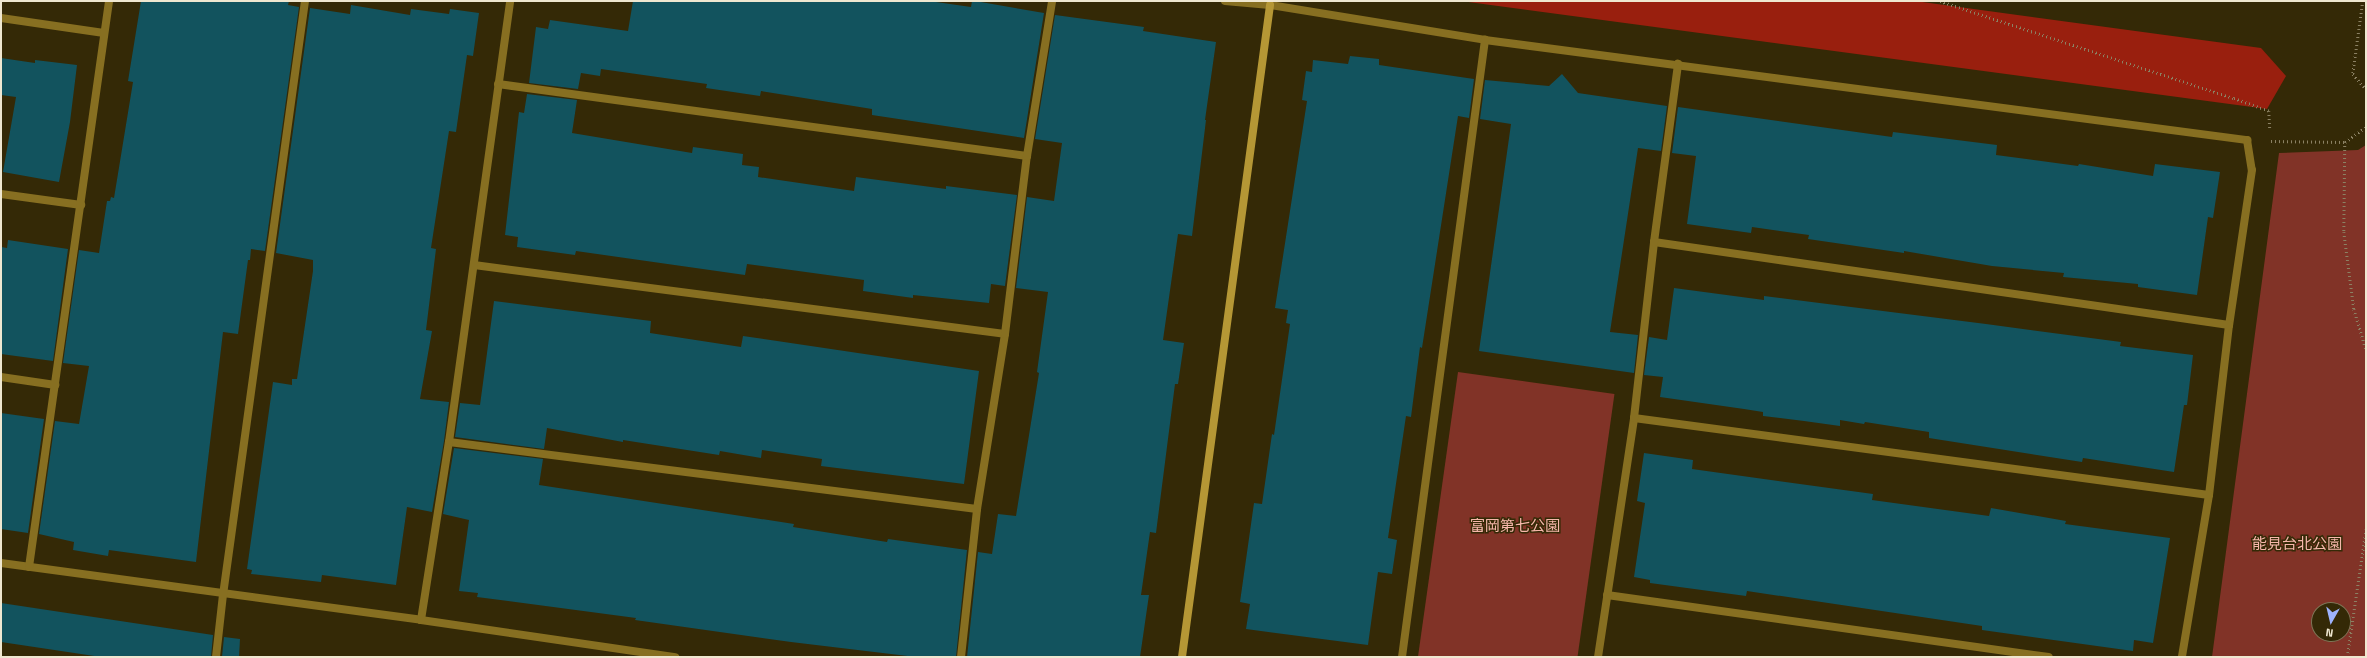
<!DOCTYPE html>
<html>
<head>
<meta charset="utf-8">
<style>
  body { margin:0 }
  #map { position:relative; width:2367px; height:658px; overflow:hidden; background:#342906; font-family:"Titillium Web","Noto Sans JP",sans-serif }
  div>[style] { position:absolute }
  .green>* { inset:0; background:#813327; transform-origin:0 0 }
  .forest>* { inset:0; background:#991f0e }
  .building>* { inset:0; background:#12535e }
  .path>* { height:2.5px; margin-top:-1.25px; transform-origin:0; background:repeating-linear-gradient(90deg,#8b8163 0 1px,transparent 0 4px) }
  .street>* { height:8px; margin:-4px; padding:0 4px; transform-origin:4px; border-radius:4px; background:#876f21 }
  .secondary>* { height:8px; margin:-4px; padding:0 4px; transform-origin:4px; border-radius:4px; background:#b59735 }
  span { translate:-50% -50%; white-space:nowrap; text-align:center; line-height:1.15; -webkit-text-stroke:3px #342906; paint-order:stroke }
  .park-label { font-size:15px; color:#f6b7ab }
  .frame { position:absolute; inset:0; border:2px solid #efe7d0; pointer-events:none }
  .north { position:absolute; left:2311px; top:602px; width:40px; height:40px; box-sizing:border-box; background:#342906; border:1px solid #7f7557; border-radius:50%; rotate:188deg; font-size:11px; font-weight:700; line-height:16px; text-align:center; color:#efe7d0 }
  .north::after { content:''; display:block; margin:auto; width:14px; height:18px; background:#9eb3fd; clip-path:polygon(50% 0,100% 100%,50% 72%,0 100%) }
</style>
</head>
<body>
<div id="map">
  <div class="green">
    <i style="clip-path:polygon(evenodd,2366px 145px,2366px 657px,2212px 657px,2279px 153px,2358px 150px,2366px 145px,2319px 610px,2343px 610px,2343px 634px,2319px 634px,2319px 610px)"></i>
    <i style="left:1458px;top:372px;width:158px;height:288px;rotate:8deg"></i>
  </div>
  <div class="forest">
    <i style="clip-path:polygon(1461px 1px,1915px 1px,2261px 48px,2286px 76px,2267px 109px)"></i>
  </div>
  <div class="building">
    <i style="clip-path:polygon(141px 1px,289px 1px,288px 5px,299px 7px,265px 251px,251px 249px,250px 260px,248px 260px,238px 334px,223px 332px,196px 562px,109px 550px,108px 556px,73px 550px,74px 542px,39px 534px,55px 421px,79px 424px,89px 366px,63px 363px,79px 250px,99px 253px,107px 201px,110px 201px,111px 197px,114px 198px,133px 82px,128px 81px)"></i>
    <i style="clip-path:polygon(633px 1px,929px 1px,971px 7px,972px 1px,975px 1px,1044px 13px,1024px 138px,872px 115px,872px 109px,761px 91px,760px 96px,706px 88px,707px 84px,601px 69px,600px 76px,581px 73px,578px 89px,529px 83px,536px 27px,548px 29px,550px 20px,628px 31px)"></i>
    <i style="clip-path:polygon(351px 5px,410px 15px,411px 9px,449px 14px,450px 9px,479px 13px,473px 56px,467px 55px,456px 132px,449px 131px,431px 248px,436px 249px,426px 330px,432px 331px,420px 399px,449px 402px,444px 441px,432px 512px,407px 507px,396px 585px,322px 575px,321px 582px,251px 574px,252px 570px,247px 569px,273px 382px,292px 385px,292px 379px,297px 379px,313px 271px,313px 260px,276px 253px,310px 8px,350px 14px)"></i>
    <i style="clip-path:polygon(1055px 15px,1144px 27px,1143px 31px,1216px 42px,1205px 120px,1206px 120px,1192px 236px,1178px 234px,1163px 340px,1184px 343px,1178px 384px,1175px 384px,1156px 533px,1150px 532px,1141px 595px,1149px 595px,1140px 657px,967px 657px,978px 552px,992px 554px,998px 514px,1016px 516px,1039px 373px,1037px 372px,1048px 292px,1016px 288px,1027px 197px,1054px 201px,1062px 143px,1035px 139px)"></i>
    <i style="clip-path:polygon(1350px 56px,1379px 59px,1379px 65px,1474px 79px,1469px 118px,1458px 116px,1422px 348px,1420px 347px,1411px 417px,1406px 416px,1388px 538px,1397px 540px,1392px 574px,1378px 572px,1368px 645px,1246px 629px,1250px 604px,1240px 602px,1254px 503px,1262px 504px,1272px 434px,1274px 435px,1290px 324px,1286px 323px,1288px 310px,1275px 308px,1307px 101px,1302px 100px,1306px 71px,1312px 72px,1313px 60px,1348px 64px)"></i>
    <i style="clip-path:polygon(1px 58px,35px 63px,35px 60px,77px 65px,70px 122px,59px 182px,3px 172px,16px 97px,1px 95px)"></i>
    <i style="clip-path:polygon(1562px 74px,1578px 93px,1667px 106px,1661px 151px,1638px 148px,1610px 332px,1638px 335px,1634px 373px,1479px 351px,1511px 124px,1480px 119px,1485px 80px,1549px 86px)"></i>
    <i style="clip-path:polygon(527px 94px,577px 100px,572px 133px,692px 153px,693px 147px,743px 154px,742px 165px,759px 167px,758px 177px,854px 191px,856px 177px,946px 189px,946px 186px,1017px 195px,1005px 286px,991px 284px,989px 303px,913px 295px,913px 298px,863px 291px,864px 280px,747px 264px,745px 275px,576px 251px,575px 255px,517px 247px,518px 237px,505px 235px,519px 112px,524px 113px)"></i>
    <i style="clip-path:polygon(1678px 107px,1892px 137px,1893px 132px,1997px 145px,1996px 155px,2078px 166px,2079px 164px,2153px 176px,2155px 164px,2220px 172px,2213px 218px,2208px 217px,2197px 295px,2138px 287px,2138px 284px,2063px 277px,2064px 273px,1992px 266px,1904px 251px,1904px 253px,1808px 239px,1809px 235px,1752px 227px,1751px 233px,1687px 224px,1696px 156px,1672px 153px)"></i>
    <i style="clip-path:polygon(8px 240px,68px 249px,53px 361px,1px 354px,1px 247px,7px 248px)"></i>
    <i style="clip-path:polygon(1674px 288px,1764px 300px,1764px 296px,1986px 324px,2121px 342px,2120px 346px,2193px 355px,2187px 405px,2184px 405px,2174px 472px,2083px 458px,2082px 462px,1929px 438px,1929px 432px,1865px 422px,1864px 424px,1840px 420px,1840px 426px,1804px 421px,1763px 416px,1763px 412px,1744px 409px,1660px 397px,1663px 377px,1644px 375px,1649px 337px,1667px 340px)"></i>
    <i style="clip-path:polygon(494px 301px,651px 321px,650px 333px,741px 347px,743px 336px,979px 371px,964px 484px,821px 466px,822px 459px,762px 450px,761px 458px,720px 451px,719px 455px,623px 440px,623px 442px,547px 428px,544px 449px,455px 437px,460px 403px,480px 405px)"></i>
    <i style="clip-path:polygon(1px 413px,44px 419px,28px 533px,1px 529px)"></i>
    <i style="clip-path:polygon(454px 448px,543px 459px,539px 485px,794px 524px,793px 527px,887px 542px,888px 539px,967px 550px,956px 657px,916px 657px,791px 642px,635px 620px,636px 618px,477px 597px,478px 593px,459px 591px,469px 520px,443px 514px)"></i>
    <i style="clip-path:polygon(1644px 453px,1693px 460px,1692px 469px,1873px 494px,1872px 500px,1989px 516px,1991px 508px,2066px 521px,2065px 524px,2170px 538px,2153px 643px,2134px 640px,2133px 651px,1982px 630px,1982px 626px,1747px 591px,1746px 596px,1650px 583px,1650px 580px,1634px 577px,1645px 503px,1637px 501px)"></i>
    <i style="clip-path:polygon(1px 603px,213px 635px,211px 657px,101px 657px,1px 642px)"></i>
    <i style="clip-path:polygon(224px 637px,240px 639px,239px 657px,222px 657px)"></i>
  </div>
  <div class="path">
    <i style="left:1940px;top:1px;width:310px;rotate:18.3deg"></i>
    <i style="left:2234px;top:98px;width:37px;rotate:20deg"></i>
    <i style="left:2269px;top:111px;width:19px;rotate:87deg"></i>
    <i style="left:2363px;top:1px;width:74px;rotate:97.8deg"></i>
    <i style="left:2353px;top:74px;width:20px;rotate:49deg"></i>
    <i style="left:2271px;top:141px;width:74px;rotate:0.8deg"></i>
    <i style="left:2345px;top:142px;width:26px;rotate:-36deg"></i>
    <i style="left:2345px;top:142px;width:90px;rotate:90.6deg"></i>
    <i style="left:2344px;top:232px;width:78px;rotate:82.6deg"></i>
    <i style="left:2354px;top:309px;width:42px;rotate:73.3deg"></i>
    <i style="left:2347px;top:657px;width:130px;rotate:-81.6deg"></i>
  </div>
  <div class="street">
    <i style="left:1225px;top:1px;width:45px;rotate:5.1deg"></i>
    <i style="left:1270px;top:5px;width:218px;rotate:9.2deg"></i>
    <i style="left:1485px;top:40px;width:769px;rotate:7.48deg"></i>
    <i style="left:2247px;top:140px;width:30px;rotate:81deg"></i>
    <i style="left:2252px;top:170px;width:157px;rotate:98.4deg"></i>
    <i style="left:2229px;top:325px;width:171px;rotate:96.7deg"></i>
    <i style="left:2209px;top:495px;width:164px;rotate:99.5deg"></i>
    <i style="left:1px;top:18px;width:104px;rotate:8.3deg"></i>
    <i style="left:498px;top:84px;width:534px;rotate:7.75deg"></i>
    <i style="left:1px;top:194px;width:81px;rotate:7.8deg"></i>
    <i style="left:1654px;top:242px;width:581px;rotate:8.21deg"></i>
    <i style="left:474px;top:265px;width:535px;rotate:7.4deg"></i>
    <i style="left:1px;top:377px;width:55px;rotate:8.4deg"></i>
    <i style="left:1634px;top:418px;width:580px;rotate:7.63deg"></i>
    <i style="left:449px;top:442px;width:532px;rotate:7.23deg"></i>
    <i style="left:1px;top:563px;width:424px;rotate:7.7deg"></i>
    <i style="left:421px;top:620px;width:257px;rotate:8.3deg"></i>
    <i style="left:29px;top:567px;width:572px;rotate:-81.95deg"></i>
    <i style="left:1607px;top:595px;width:446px;rotate:8deg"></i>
    <i style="left:421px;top:620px;width:180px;rotate:-81.1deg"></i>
    <i style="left:449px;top:442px;width:445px;rotate:-82.1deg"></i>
    <i style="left:216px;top:657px;width:62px;rotate:-83.6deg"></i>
    <i style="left:223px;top:595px;width:600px;rotate:-82.14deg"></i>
    <i style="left:961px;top:657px;width:149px;rotate:-83.8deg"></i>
    <i style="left:977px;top:509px;width:177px;rotate:-80.9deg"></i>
    <i style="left:1005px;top:334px;width:179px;rotate:-83deg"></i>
    <i style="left:1027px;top:156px;width:157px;rotate:-80.8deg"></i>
    <i style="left:1402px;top:657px;width:623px;rotate:-82.34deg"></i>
    <i style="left:1598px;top:657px;width:242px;rotate:-81.4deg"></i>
    <i style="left:1634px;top:418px;width:177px;rotate:-83.5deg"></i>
    <i style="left:1654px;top:242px;width:180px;rotate:-82.3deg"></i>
  </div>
  <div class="secondary">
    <i style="left:1182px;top:657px;width:658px;rotate:-82.31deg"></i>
  </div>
  <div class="park-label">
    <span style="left:1515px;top:526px">富岡第七公園</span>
    <span style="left:2297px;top:544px">能見台北公園</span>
  </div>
  <div class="frame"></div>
  <div class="north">N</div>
</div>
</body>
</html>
